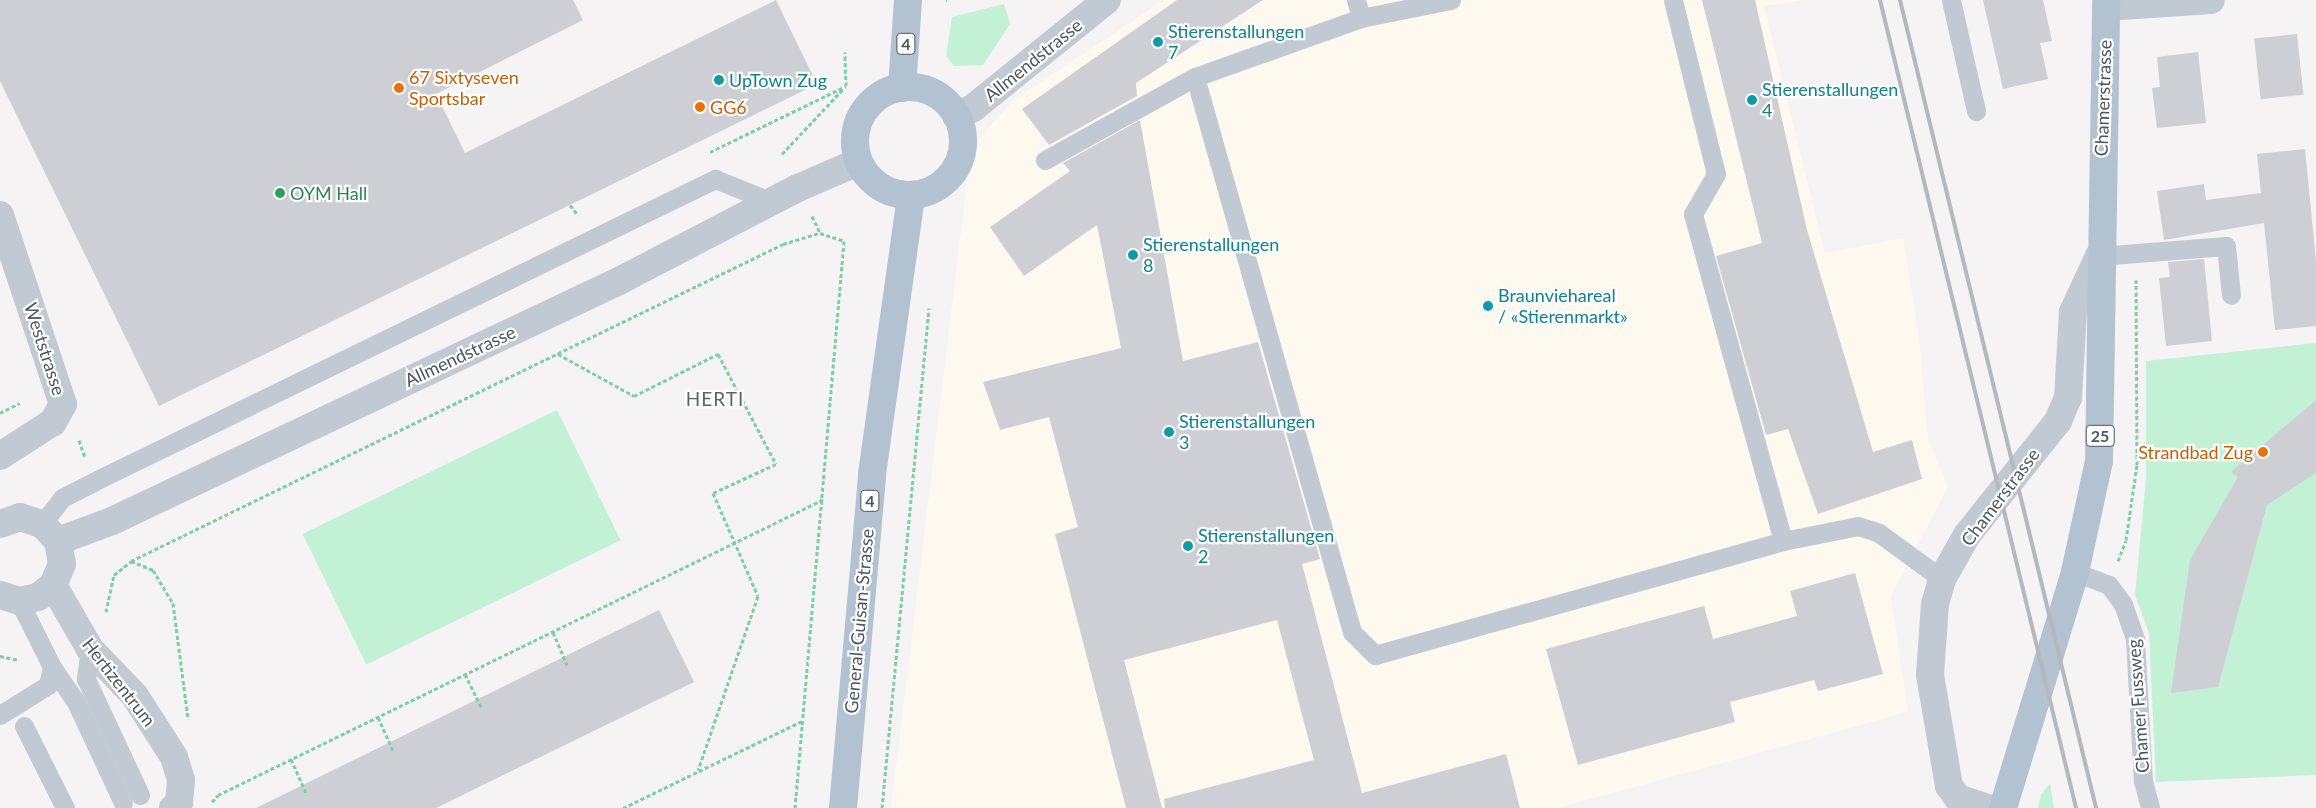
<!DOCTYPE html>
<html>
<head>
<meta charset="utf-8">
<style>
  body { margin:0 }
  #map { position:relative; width:2316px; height:808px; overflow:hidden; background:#f5f3f3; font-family:Lato,sans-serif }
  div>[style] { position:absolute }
  .commercial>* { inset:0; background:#fdf9ef }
  .green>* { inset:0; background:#c3f1d5; transform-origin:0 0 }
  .building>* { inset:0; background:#cdcfd5; transform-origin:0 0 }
  .path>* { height:3px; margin-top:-1.5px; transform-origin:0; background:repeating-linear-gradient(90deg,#7ad0a6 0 4px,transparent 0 6.5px) }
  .service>* { height:19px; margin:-9.5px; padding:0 9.5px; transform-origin:9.5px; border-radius:9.5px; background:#c1cad2 }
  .minor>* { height:28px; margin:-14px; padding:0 14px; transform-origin:14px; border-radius:14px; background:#c1cad2 }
  .primary>* { height:28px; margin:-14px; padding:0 14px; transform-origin:14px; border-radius:14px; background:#b3c2d1 }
  .primary>.ring { margin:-14px; padding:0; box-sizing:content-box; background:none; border:28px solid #b3c2d1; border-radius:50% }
  .rail>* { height:4px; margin:-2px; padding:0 2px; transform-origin:2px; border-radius:2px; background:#b5b8bd }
  .dots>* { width:14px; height:14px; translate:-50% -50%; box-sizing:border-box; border:2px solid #fff; border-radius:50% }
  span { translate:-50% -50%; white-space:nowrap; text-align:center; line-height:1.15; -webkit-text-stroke:4.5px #fff; paint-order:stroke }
  .shield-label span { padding:1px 4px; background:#fff; border:1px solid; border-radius:4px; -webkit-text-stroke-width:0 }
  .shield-label { font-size:16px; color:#4a5661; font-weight:700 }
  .culture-label { font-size:18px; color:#0d838f }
  .left { translate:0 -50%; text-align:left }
  .street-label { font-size:18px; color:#4a5661 }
  .food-label { font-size:18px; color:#c56008 }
  .right { translate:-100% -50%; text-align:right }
  .leisure-label { font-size:18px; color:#27864d }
  .neighbourhood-label { font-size:19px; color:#5f6368; letter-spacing:1px }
</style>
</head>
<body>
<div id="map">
  <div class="commercial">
    <i style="clip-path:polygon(1164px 0,1805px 0,1764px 6px,1825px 253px,1903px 238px,1919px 336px,1928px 438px,1948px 487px,1891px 596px,1908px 712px,1558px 808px,891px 808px,967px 181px,980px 137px,1014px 100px)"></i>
  </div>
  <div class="green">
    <i style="clip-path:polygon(1004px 4px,1010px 24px,983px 65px,954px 66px,946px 56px,952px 17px)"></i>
    <i style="clip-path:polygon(2316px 343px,2316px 775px,2156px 782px,2149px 633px,2135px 595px,2146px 479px,2146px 361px)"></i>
    <i style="left:557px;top:410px;width:145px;height:283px;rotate:64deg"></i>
    <i style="clip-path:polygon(2050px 783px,2054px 808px,2038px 808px,2041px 795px)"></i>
  </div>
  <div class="building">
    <i style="clip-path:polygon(0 0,573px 0,583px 20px,436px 94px,465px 153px,776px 0,817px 84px,159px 406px,0 81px)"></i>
    <i style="clip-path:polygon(1177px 0,1263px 0,1136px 83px,1137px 96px,1049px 145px,1022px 109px)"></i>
    <i style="clip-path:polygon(1702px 0,1755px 0,1807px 230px,1873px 452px,1912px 440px,1922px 479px,1818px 514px,1788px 429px,1766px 435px,1716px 256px,1762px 243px)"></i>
    <i style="clip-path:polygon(1983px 0,2043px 0,2052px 41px,2040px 43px,2048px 79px,2003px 89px)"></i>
    <i style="left:2297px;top:34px;width:61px;height:43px;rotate:84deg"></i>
    <i style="clip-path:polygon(2198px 52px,2206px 123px,2157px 128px,2152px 88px,2160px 87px,2157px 57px)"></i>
    <i style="clip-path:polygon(1140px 120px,1183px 361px,1258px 342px,1320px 559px,1302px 564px,1362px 793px,1506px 754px,1520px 808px,1165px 808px,1164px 799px,1314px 760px,1277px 620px,1124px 660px,1162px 808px,1126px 808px,1055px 534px,1078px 527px,1049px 417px,1000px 430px,983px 382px,1121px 348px,1097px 225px,1024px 276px,990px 227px,1070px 171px,1063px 163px)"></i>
    <i style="clip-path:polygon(2305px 149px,2316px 261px,2316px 326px,2275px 330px,2264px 223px,2164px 240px,2157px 191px,2204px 184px,2206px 200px,2261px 193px,2257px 154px)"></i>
    <i style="clip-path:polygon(2204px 259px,2212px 341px,2166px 346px,2159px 278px,2170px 277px,2168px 262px)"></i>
    <i style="clip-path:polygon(2316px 400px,2316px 473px,2267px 505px,2218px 687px,2171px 693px,2190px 560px,2238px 477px,2231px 472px)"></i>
    <i style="clip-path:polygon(1855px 573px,1883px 674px,1818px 691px,1814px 680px,1730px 702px,1735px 722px,1578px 765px,1546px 649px,1704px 606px,1713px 639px,1797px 616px,1790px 591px)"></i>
    <i style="clip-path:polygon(659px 610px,694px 682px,436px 808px,256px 808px)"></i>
  </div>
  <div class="path">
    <i style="left:946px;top:0;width:1px"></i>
    <i style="left:710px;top:152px;width:151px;rotate:-25.9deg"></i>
    <i style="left:846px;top:86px;width:34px;rotate:-92deg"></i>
    <i style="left:782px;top:154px;width:89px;rotate:-46.8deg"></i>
    <i style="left:570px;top:205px;width:13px;rotate:51deg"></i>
    <i style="left:812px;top:216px;width:19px;rotate:65deg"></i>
    <i style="left:558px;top:354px;width:87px;rotate:28.9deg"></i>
    <i style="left:634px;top:396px;width:94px;rotate:-26.6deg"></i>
    <i style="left:718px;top:354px;width:124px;rotate:62.2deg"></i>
    <i style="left:776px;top:464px;width:69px;rotate:155.3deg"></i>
    <i style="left:713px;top:493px;width:112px;rotate:66.4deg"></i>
    <i style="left:758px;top:596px;width:184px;rotate:109deg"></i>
    <i style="left:0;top:413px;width:22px;rotate:-27deg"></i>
    <i style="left:79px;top:440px;width:18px;rotate:71deg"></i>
    <i style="left:131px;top:561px;width:24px;rotate:22deg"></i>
    <i style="left:153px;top:570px;width:39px;rotate:59deg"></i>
    <i style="left:173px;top:603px;width:117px;rotate:82.6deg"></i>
    <i style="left:2118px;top:561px;width:22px;rotate:-69deg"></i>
    <i style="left:2126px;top:540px;width:76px;rotate:-81.7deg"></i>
    <i style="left:2137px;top:465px;width:185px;rotate:-90.3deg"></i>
    <i style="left:106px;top:612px;width:38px;rotate:-78deg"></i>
    <i style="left:114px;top:575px;width:22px;rotate:-39deg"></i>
    <i style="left:131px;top:561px;width:725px;rotate:-25.93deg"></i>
    <i style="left:783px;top:244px;width:39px;rotate:-17deg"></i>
    <i style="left:820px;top:233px;width:25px;rotate:18deg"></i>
    <i style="left:844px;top:241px;width:569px;rotate:94.94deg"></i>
    <i style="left:553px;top:632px;width:36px;rotate:67deg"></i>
    <i style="left:0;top:656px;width:19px;rotate:12deg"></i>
    <i style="left:465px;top:674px;width:37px;rotate:64deg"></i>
    <i style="left:378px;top:717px;width:36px;rotate:66deg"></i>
    <i style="left:291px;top:759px;width:37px;rotate:66deg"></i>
    <i style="left:212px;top:802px;width:9px;rotate:-49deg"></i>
    <i style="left:218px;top:795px;width:674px;rotate:-26.03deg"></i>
    <i style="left:623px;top:808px;width:201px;rotate:-25.9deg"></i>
    <i style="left:882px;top:808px;width:502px;rotate:-84.63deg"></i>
  </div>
  <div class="service">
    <i style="left:1356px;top:0;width:19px;rotate:74deg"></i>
    <i style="left:1451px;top:0;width:92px;rotate:168.7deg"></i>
    <i style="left:1361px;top:18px;width:176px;rotate:160.4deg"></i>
    <i style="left:1195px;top:77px;width:577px;rotate:74.2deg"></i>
    <i style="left:1352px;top:632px;width:33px;rotate:45deg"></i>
    <i style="left:1375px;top:655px;width:424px;rotate:-15.6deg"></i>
    <i style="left:1783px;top:541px;width:339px;rotate:-105.4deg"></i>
    <i style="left:1693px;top:214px;width:46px;rotate:-60.1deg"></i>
    <i style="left:1716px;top:174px;width:179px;rotate:-103.9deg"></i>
    <i style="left:1951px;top:0;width:114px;rotate:77.3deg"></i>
    <i style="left:1045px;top:160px;width:171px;rotate:-29deg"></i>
    <i style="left:2099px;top:256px;width:127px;rotate:-4.5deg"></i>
    <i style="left:2226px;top:246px;width:49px;rotate:84.2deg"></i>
    <i style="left:42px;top:524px;width:33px;rotate:-52deg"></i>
    <i style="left:62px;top:498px;width:37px;rotate:-27deg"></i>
    <i style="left:95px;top:481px;width:690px;rotate:-25.97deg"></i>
    <i style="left:715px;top:179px;width:61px;rotate:22deg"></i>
    <i style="left:1783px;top:541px;width:76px;rotate:-11.3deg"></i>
    <i style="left:1858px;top:526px;width:22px;rotate:18deg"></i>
    <i style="left:1879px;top:533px;width:78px;rotate:36.1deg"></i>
    <i style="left:2075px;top:572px;width:36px;rotate:21deg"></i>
    <i style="left:2109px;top:585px;width:24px;rotate:54deg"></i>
    <i style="left:2123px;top:604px;width:37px;rotate:71deg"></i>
    <i style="left:2135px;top:639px;width:142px;rotate:86.8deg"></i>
    <i style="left:2143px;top:781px;width:28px;rotate:75deg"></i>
    <i style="left:90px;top:649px;width:30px;rotate:98deg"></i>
    <i style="left:86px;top:679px;width:128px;rotate:65deg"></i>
    <i style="left:52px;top:667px;width:42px;rotate:55.6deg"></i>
    <i style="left:76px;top:702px;width:111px;rotate:65deg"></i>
    <i style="left:0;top:715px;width:57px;rotate:-32deg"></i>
    <i style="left:48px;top:685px;width:18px;rotate:-77deg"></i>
    <i style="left:52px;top:667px;width:74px;rotate:-116.6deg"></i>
    <i style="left:24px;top:726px;width:92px;rotate:63.4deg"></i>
  </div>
  <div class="minor">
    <i style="left:2106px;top:7px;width:105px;rotate:-3.8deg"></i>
    <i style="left:956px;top:116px;width:19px;rotate:-25deg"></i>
    <i style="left:973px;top:108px;width:172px;rotate:-38.9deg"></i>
    <i style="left:0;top:215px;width:199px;rotate:71.6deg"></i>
    <i style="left:63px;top:404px;width:21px;rotate:119deg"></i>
    <i style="left:53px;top:422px;width:63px;rotate:147.3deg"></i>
    <i style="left:0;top:524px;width:21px;rotate:-19deg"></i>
    <i style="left:20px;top:517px;width:23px;rotate:18deg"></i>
    <i style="left:42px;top:524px;width:23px;rotate:47deg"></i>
    <i style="left:58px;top:541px;width:23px;rotate:80deg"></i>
    <i style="left:62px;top:564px;width:23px;rotate:113deg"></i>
    <i style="left:53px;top:585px;width:19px;rotate:141deg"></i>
    <i style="left:38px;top:597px;width:19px;rotate:168deg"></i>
    <i style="left:19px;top:601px;width:20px;rotate:-162deg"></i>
    <i style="left:58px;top:541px;width:58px;rotate:-20.3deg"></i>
    <i style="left:112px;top:521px;width:561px;rotate:-25.33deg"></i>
    <i style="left:619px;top:281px;width:202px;rotate:-27.5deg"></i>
    <i style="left:798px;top:188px;width:65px;rotate:-23.4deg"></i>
    <i style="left:53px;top:585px;width:74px;rotate:60deg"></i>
    <i style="left:90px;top:649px;width:65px;rotate:46.2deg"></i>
    <i style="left:135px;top:696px;width:72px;rotate:57.4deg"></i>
    <i style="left:174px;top:757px;width:24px;rotate:73deg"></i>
    <i style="left:181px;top:780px;width:23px;rotate:95deg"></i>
    <i style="left:179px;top:803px;width:8px;rotate:140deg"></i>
    <i style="left:1988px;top:808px;width:32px;rotate:-162deg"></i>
    <i style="left:1958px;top:798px;width:15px;rotate:-127deg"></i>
    <i style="left:1949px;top:786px;width:113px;rotate:-99.7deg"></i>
    <i style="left:1930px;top:675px;width:71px;rotate:-86deg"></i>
    <i style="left:1935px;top:604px;width:26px;rotate:-74deg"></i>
    <i style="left:1942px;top:579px;width:51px;rotate:-60.4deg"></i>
    <i style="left:1967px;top:535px;width:146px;rotate:-51.4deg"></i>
    <i style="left:2058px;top:421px;width:25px;rotate:-67deg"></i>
    <i style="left:2068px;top:398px;width:86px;rotate:-86.7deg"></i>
    <i style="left:2073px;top:312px;width:62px;rotate:-65.1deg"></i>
  </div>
  <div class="primary">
    <i class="ring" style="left:855px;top:87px;width:80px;height:80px"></i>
    <i style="left:902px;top:88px;width:88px;rotate:-86.1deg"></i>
    <i style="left:843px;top:808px;width:335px;rotate:-85deg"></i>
    <i style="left:872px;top:474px;width:281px;rotate:-82deg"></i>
    <i style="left:2003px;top:808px;width:247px;rotate:-73deg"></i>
    <i style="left:2075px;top:572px;width:114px;rotate:-77.8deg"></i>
    <i style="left:2099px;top:461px;width:461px;rotate:-89.1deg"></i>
  </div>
  <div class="rail">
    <i style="left:1880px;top:0;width:831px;rotate:76.36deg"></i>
    <i style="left:1900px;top:0;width:831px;rotate:76.36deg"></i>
  </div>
  <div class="dots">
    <i style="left:1158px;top:42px;background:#0f9aa8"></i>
    <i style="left:719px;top:80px;background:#0f9aa8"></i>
    <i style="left:399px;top:88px;background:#e8710a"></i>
    <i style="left:1752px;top:100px;background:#0f9aa8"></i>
    <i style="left:700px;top:107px;background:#e8710a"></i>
    <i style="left:280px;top:193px;background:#2e9e5b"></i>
    <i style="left:1133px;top:255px;background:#0f9aa8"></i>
    <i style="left:1488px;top:306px;background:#0f9aa8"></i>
    <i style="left:1169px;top:432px;background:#0f9aa8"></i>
    <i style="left:2263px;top:452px;background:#e8710a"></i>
    <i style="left:1188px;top:546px;background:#0f9aa8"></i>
  </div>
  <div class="shield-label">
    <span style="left:906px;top:44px">4</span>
    <span style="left:2100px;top:436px">25</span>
    <span style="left:870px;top:501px">4</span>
  </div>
  <div class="culture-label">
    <span class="left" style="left:1168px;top:42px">Stierenstallungen<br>7</span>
    <span class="left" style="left:729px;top:80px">UpTown Zug</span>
    <span class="left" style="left:1762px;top:100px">Stierenstallungen<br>4</span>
    <span class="left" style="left:1143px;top:255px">Stierenstallungen<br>8</span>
    <span class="left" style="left:1498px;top:306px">Braunviehareal<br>/ «Stierenmarkt»</span>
    <span class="left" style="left:1179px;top:432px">Stierenstallungen<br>3</span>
    <span class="left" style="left:1198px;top:546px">Stierenstallungen<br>2</span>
  </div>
  <div class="street-label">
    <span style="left:1033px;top:60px;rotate:-39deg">Allmendstrasse</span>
    <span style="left:2103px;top:98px;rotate:-88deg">Chamerstrasse</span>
    <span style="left:45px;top:349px;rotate:72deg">Weststrasse</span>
    <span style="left:460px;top:356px;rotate:-25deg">Allmendstrasse</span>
    <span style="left:2000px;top:497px;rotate:-53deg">Chamerstrasse</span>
    <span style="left:859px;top:621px;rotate:-85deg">General-Guisan-Strasse</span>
    <span style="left:119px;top:682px;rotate:52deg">Hertizentrum</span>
    <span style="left:2138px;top:706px;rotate:-94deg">Chamer Fussweg</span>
  </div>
  <div class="food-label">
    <span class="left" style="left:409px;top:88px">67 Sixtyseven<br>Sportsbar</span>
    <span class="left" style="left:710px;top:107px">GG6</span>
    <span class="right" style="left:2253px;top:452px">Strandbad Zug</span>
  </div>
  <div class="leisure-label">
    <span class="left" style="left:290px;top:193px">OYM Hall</span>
  </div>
  <div class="neighbourhood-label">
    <span style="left:715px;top:399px">HERTI</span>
  </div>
</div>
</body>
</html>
